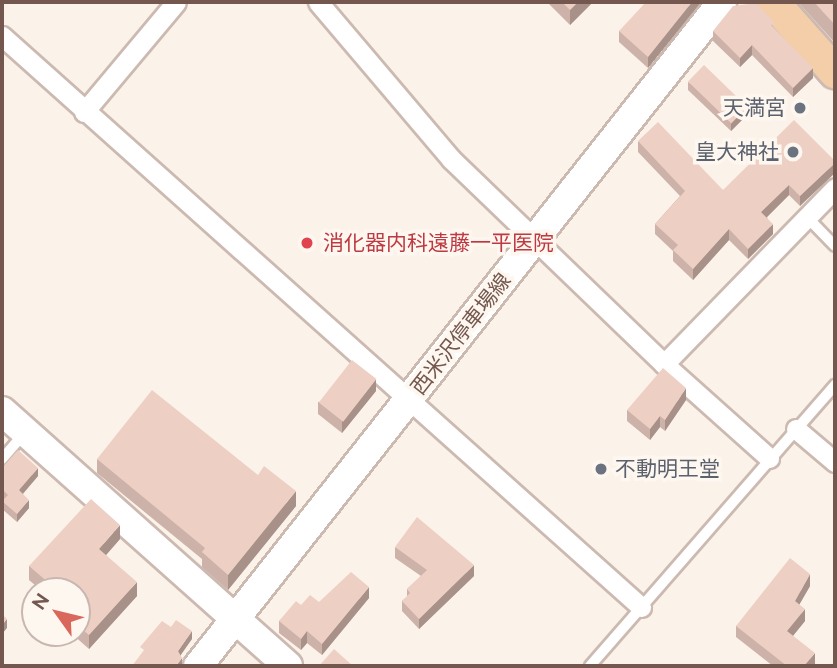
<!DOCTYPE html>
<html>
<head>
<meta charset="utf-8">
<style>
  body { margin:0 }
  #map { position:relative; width:837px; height:668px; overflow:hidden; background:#fbf2ea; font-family:Raleway,"Noto Sans JP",sans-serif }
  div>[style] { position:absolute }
  .roads { filter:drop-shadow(2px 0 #ccbab1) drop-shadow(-2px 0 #ccbab1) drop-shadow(0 2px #ccbab1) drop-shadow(0 -2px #ccbab1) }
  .lane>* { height:10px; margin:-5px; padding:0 5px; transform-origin:5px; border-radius:5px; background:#fff }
  .street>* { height:19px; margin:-9.5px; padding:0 9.5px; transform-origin:9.5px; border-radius:9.5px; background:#fff }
  .secondary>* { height:28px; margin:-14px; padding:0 14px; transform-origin:14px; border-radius:14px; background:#fff }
  .primary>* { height:32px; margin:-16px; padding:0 16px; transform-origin:16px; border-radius:16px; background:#f3cea9 }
  .wall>* { inset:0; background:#cdb2a9 }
  .shaded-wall>* { inset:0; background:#a79189 }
  .building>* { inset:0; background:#eecfc4; transform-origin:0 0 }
  .dots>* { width:19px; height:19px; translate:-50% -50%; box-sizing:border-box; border:4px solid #fef7f0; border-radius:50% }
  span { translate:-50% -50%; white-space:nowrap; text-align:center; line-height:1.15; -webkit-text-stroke:7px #fef7f0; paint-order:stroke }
  .worship-label { font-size:21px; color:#5b616d }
  .right { translate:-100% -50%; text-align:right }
  .left { translate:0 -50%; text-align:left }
  .health-label { font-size:21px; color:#be3a42 }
  .street-label { font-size:21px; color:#74584f }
  .frame { position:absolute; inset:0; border:4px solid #74584f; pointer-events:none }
  .north { position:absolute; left:21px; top:577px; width:70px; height:70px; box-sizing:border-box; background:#fef7f0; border:2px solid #c7b7b0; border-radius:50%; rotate:304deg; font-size:19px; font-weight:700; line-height:28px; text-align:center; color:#74584f }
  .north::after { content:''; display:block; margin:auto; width:24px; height:32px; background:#d9675b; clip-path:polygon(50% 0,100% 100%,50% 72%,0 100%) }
</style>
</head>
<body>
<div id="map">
  <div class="roads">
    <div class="lane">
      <i style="left:807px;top:217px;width:40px;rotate:46deg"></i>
      <i style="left:2px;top:459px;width:35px;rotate:-49deg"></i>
      <i style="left:590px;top:666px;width:373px;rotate:-48.9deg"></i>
    </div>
    <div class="street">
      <i style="left:318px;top:2px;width:206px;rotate:49.7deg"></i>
      <i style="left:451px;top:159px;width:296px;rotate:43.9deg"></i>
      <i style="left:664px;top:364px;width:141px;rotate:41.8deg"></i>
      <i style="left:2px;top:36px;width:857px;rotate:41.78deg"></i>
      <i style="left:84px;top:112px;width:143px;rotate:-50.1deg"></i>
      <i style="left:664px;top:364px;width:245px;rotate:-45.8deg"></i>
      <i style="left:796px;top:429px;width:51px;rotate:40.2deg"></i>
    </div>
    <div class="secondary">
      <i style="left:2px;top:411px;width:383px;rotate:41.7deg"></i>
      <i style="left:198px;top:666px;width:846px;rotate:-51.72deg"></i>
    </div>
    <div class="primary">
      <i style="left:773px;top:2px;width:94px;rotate:48.5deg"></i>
    </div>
  </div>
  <div class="wall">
    <i style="clip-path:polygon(547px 2px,593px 2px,570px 25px)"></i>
    <i style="clip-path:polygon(701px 2px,648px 68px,619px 42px,619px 31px)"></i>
    <i style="clip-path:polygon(798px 2px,835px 2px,835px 43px)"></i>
    <i style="clip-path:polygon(774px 28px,813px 78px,793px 97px,752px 55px,740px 67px,713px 41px,713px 31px)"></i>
    <i style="clip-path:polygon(688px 82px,747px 115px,731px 131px,688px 90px)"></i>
    <i style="clip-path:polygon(638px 141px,723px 190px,835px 161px,800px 206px,789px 195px,767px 217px,773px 234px,748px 259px,729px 240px,693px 280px,673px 261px,673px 251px,655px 234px,655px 224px,680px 196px,638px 152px)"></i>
    <i style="clip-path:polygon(376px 391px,342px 433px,318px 414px,318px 402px)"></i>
    <i style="clip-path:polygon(686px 400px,665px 431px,660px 427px,650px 440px,627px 421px,627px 410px)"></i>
    <i style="clip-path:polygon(97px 459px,296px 506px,228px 590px,202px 567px,202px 559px,97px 473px)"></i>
    <i style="clip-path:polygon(2px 468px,38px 476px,23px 494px,29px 508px,17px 522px,2px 509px,2px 501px,4px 499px,2px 497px)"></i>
    <i style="clip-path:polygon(120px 539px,106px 555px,137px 596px,89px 649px,71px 633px,77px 633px,77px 591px,42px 591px,29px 580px,29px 566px)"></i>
    <i style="clip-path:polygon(395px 547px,474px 576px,419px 629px,402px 611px,402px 601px,407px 597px,407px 589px,421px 576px,395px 558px)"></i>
    <i style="clip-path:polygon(810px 586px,799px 605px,805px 621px,793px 636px,815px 665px,813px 666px,773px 666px,736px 637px,736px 626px)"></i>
    <i style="clip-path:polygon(369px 598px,322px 655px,307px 643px,301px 650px,279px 633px,279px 621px,301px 605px,319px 602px)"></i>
  </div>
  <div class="shaded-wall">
    <i style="clip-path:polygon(578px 2px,593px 2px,570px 25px,570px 10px)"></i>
    <i style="clip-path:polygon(692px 2px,701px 2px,648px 68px,648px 57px)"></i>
    <i style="clip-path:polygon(752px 45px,752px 55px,740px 67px,740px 58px)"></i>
    <i style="clip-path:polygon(813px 68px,813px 78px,793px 97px,793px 88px)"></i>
    <i style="clip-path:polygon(747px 107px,747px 115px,731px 131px,731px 124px)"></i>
    <i style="clip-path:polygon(835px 163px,835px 173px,800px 206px,800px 196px)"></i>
    <i style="clip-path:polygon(789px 185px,789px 195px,761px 223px,761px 212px)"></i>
    <i style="clip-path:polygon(773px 224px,773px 234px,748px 259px,748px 249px)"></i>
    <i style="clip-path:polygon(729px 229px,729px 240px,693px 280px,693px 269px)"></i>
    <i style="clip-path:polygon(376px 379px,376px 391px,342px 433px,342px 422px)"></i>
    <i style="clip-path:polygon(686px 388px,686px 400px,665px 431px,665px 420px)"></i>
    <i style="clip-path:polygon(660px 416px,660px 427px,650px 440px,650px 429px)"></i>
    <i style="clip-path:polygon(38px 468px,38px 476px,19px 498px,19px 490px)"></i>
    <i style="clip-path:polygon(296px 491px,296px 506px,228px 590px,228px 575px)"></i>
    <i style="clip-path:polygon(29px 500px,29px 508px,17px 522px,17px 514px)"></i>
    <i style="clip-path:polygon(120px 525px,120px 539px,99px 563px,99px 549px)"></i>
    <i style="clip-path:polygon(474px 565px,474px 576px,419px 629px,419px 619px)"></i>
    <i style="clip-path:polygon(810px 574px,810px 586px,795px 612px,795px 601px)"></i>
    <i style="clip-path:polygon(137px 582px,137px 596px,89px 649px,89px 635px)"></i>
    <i style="clip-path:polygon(369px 587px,369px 598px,322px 655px,322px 644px)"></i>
    <i style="clip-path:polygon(805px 609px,805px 621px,787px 643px,787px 631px)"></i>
    <i style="clip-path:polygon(7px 619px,7px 628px,2px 634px,2px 625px)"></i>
    <i style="clip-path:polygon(192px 631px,192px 639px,178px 659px,178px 651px)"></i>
    <i style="clip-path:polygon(307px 631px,307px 643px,301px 650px,301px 639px)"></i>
    <i style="clip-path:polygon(815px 653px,815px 665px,813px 666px,804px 666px)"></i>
    <i style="clip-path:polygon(182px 658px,182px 665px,176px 666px)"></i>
  </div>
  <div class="building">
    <i style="clip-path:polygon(562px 2px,578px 2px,570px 10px)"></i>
    <i style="clip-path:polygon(646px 2px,692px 2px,648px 57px,619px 31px)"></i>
    <i style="clip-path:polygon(814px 2px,835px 2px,835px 25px)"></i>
    <i style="clip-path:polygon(756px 3px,774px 22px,771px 25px,813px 68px,793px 88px,752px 45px,740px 58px,713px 31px,733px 6px)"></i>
    <i style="left:704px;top:65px;width:60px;height:23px;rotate:44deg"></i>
    <i style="clip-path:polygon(794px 120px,835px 161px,835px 163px,800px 196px,789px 185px,761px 212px,773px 224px,748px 249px,729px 229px,693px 269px,673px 250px,678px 245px,655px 224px,685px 191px,638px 141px,658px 122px,723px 190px)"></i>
    <i style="left:352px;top:360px;width:31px;height:54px;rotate:38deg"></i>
    <i style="clip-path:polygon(663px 368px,686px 388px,665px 420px,660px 416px,650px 429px,627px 410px)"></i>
    <i style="clip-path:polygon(152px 390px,258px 475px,264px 466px,296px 491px,228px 575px,202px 552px,205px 548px,97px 459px)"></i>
    <i style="clip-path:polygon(18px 450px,38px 468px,19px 490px,29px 500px,17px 514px,2px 501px,8px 495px,2px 489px,2px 468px)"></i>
    <i style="clip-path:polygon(91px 499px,120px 525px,99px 549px,137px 582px,89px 635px,77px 625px,77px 591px,56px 591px,57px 590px,29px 566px)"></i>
    <i style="clip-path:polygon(417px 517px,474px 565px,419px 619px,402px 601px,410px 593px,407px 589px,427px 570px,395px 547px)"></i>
    <i style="clip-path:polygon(790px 558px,810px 574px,795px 601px,805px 609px,787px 631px,815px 653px,804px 666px,787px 666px,736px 626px)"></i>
    <i style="clip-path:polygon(351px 572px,369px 587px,322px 644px,307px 631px,301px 639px,279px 621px,296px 601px,301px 605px,310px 595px,319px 602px)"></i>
    <i style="clip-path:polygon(2px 614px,7px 619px,2px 625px)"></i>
    <i style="clip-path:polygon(176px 620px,192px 631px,178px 651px,182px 658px,176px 666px,168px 666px,164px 664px,162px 666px,132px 666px,144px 650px,140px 647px,162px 621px,171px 627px)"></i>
    <i style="clip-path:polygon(334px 649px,353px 666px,319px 666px)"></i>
  </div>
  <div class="dots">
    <i style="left:800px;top:108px;background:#6b7280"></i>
    <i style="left:793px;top:152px;background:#6b7280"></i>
    <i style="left:307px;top:243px;background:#e0444e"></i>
    <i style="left:601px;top:469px;background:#6b7280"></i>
  </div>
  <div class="worship-label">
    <span class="right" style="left:786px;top:108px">天満宮</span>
    <span class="right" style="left:779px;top:152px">皇大神社</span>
    <span class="left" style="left:615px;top:469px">不動明王堂</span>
  </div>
  <div class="health-label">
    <span class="left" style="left:323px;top:243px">消化器内科遠藤一平医院</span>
  </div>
  <div class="street-label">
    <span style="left:461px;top:334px;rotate:-52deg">西米沢停車場線</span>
  </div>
  <div class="frame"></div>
  <div class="north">N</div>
</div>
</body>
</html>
